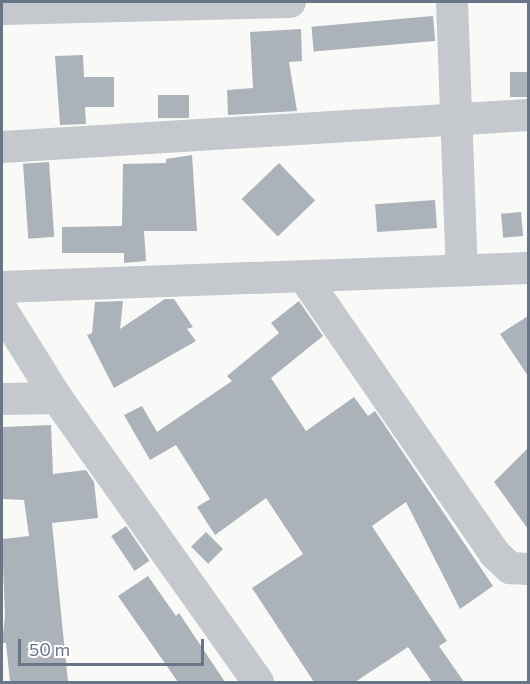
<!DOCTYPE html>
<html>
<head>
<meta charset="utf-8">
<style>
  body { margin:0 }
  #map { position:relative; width:530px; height:684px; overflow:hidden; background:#f9f9f7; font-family:Commissioner,sans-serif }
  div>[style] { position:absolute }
  .building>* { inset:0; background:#acb2b9; transform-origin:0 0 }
  .minor>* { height:32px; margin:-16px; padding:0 16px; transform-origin:16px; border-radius:16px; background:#c5c8cc }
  span { translate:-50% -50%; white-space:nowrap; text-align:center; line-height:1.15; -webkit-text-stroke:6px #fff; paint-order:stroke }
  .frame { position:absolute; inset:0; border:3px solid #697687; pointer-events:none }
  .scale { position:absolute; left:18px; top:639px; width:186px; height:27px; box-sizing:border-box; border:3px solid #697687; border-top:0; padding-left:8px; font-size:18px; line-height:21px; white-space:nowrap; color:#697687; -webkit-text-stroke:4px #fff; paint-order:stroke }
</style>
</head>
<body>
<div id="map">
  <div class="building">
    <i style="left:433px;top:16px;width:25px;height:122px;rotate:85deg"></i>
    <i style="clip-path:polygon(301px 29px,302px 61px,289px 62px,297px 111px,228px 115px,227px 90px,253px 88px,250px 32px)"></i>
    <i style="clip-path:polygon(83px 55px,84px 77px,114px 77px,114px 107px,85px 107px,86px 124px,60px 125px,55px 56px)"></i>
    <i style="left:528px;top:72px;width:25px;height:18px;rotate:90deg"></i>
    <i style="left:189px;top:95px;width:23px;height:31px;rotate:90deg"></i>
    <i style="clip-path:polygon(192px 155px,197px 231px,144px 231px,146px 261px,124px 263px,124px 253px,62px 253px,62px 227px,122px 226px,123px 164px,166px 163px,166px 159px)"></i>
    <i style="left:49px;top:162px;width:75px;height:26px;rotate:86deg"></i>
    <i style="left:279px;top:163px;width:52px;height:52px;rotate:46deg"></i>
    <i style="left:435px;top:200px;width:28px;height:60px;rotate:86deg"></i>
    <i style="left:521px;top:212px;width:24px;height:20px;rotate:85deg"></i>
    <i style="clip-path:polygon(165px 299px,174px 299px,193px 327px,187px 329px,196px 341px,114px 388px,87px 335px,92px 333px,95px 302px,123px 301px,120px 329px)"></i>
    <i style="clip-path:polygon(299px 301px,323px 336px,271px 378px,306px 431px,354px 397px,368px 416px,375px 411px,493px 586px,460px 609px,406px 502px,372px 526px,447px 641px,439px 646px,464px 682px,432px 682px,408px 647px,355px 682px,314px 682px,252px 588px,303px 554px,266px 498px,215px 535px,197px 507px,210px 499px,176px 445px,150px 460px,124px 415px,142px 406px,157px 432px,232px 381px,227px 376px,279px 333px,271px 323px)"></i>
    <i style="clip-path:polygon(528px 316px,528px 376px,500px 334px)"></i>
    <i style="clip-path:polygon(51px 425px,53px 474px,86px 470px,94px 482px,98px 518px,52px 523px,68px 682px,10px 682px,6px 643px,2px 643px,5px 616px,2px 539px,29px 536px,24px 500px,2px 499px,2px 427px)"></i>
    <i style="clip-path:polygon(528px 448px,528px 529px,494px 482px)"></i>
    <i style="left:126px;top:526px;width:42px;height:18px;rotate:56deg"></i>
    <i style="left:206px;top:532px;width:24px;height:21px;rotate:45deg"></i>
    <i style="clip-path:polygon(148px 576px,176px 616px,179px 613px,225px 682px,178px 682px,118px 596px)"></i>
  </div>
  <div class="minor">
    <i style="left:452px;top:2px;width:268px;rotate:87.9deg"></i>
    <i style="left:2px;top:9px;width:288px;rotate:-1.4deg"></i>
    <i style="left:2px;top:147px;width:527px;rotate:-3.48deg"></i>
    <i style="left:304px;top:277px;width:336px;rotate:55.4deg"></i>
    <i style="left:495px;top:554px;width:21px;rotate:43deg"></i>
    <i style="left:510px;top:568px;width:18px;rotate:3deg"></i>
    <i style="left:2px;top:287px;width:526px;rotate:-2.07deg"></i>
    <i style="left:2px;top:310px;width:104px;rotate:58deg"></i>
    <i style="left:57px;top:398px;width:348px;rotate:54.7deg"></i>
    <i style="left:2px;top:399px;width:55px;rotate:-1deg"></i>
  </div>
  <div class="frame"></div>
  <div class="scale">50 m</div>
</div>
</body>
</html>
